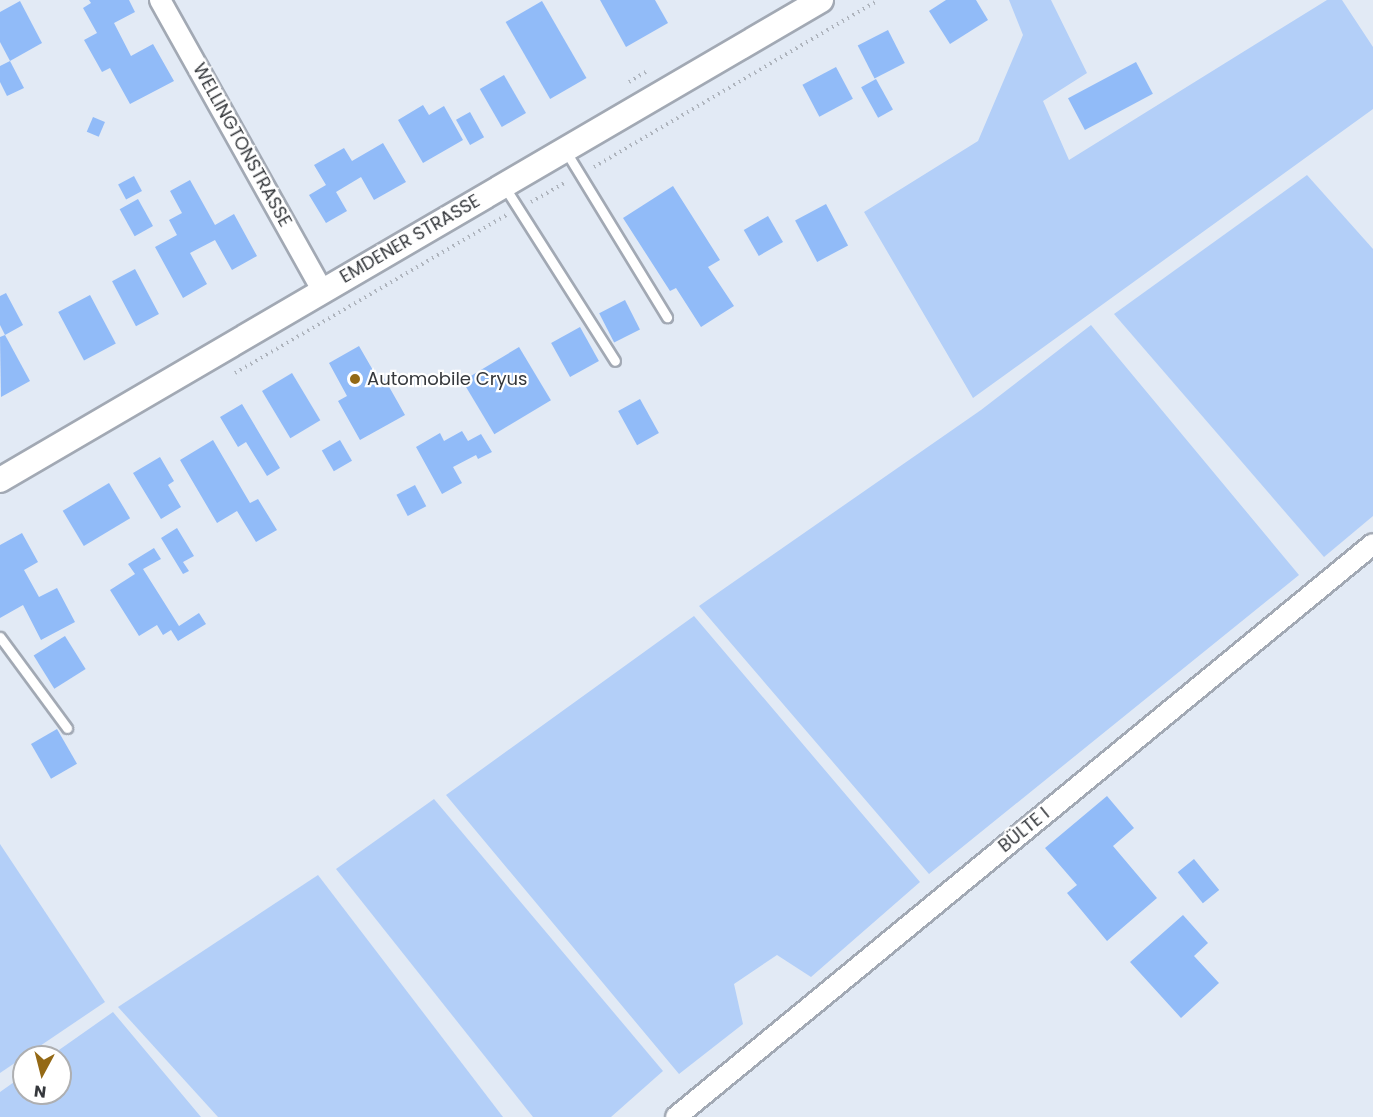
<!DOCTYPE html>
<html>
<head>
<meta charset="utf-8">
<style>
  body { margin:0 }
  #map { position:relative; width:1373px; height:1117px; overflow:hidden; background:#e2eaf5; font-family:Poppins,sans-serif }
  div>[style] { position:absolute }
  .green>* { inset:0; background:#b3cff8 }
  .building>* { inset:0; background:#91bbf8; transform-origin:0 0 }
  .path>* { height:4px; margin-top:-2px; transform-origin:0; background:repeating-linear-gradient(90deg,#aeb4bd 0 1.5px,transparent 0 6px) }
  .roads { filter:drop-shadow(2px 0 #a2a9b4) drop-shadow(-2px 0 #a2a9b4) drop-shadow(0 2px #a2a9b4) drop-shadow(0 -2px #a2a9b4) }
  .service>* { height:9px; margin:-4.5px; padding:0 4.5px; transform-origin:4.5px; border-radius:4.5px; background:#fff }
  .minor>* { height:20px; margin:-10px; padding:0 10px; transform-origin:10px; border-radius:10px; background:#fff }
  .tertiary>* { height:24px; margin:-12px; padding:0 12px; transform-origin:12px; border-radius:12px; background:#fff }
  .dots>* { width:16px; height:16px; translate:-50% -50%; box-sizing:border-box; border:3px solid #fff; border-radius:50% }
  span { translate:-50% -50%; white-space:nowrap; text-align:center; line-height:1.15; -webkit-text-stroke:4.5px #fff; paint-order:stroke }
  .street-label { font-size:18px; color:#35383c }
  .poi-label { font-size:18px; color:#35383c }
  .left { translate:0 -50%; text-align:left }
  .north { position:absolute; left:12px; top:1045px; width:60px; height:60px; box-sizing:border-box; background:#fff; border:2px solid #aeafb1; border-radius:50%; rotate:187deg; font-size:16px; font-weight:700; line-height:24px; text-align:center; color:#35383c }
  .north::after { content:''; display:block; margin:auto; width:21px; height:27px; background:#946915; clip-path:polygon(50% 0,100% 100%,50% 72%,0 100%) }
</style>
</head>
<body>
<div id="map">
  <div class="green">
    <i style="clip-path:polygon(1009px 0,1051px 0,1087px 73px,1043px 101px,1069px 160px,1327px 0,1342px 0,1373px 47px,1373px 109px,973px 398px,864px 212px,978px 141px,1023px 35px)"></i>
    <i style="clip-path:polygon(1307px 175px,1373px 249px,1373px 516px,1324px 557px,1114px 314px)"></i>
    <i style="clip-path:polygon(1091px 325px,1299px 575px,929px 874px,699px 606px,981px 410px)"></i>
    <i style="clip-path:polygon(694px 616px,920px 882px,811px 977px,777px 955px,734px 984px,743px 1024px,679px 1074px,446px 795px)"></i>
    <i style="clip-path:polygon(434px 799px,663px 1071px,611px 1117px,533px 1117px,336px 869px)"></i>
    <i style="clip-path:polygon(0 844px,105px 1002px,0 1073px)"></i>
    <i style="clip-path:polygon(318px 875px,503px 1117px,218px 1117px,118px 1007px)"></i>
    <i style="clip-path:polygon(113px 1012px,201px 1117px,0 1117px,0 1092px,24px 1075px,24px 1093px,60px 1093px,60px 1057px,49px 1057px)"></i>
  </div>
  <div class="building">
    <i style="clip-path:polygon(89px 0,129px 0,135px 12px,114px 23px,131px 56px,153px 44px,174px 81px,130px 104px,110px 68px,102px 72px,84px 40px,97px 33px,83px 8px,91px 3px)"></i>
    <i style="clip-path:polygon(600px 0,655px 0,668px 23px,626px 47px)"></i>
    <i style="clip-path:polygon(946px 0,976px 0,988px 20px,950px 44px,929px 11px)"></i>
    <i style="clip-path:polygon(20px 1px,42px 43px,10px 61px,0 42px,0 12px)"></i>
    <i style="left:542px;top:1px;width:89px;height:42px;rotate:60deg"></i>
    <i style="left:888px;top:30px;width:37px;height:34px;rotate:63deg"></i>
    <i style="clip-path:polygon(10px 61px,24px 88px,7px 96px,0 82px,0 66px)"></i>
    <i style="left:1136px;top:62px;width:36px;height:77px;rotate:62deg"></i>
    <i style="left:836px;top:67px;width:36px;height:38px;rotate:62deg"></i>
    <i style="left:504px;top:75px;width:44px;height:28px;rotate:60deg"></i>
    <i style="left:876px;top:79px;width:35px;height:17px;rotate:61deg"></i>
    <i style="clip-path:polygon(423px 105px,429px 115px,444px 106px,463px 140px,423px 163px,398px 120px)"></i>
    <i style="left:470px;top:112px;width:29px;height:16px;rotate:61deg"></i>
    <i style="left:93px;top:117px;width:13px;height:16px;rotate:23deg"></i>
    <i style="clip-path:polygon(383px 143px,406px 182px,374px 200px,361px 177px,336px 192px,347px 211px,326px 223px,309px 195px,326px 185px,314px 165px,344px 148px,352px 161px)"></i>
    <i style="left:134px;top:176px;width:17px;height:18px;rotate:62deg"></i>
    <i style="clip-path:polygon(190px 180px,215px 225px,234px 214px,257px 256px,232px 270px,215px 240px,190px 253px,207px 284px,183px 298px,155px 247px,177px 235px,169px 220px,182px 213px,170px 191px)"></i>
    <i style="clip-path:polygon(673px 186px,720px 260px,708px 267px,734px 306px,701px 327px,676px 288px,670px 291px,623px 218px)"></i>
    <i style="left:138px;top:199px;width:31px;height:21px;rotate:61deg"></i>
    <i style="left:826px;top:204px;width:47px;height:35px;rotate:62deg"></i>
    <i style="left:768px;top:216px;width:30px;height:28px;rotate:60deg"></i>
    <i style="left:135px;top:269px;width:51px;height:26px;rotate:62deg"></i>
    <i style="clip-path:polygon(6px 293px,23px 325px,5px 335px,0 325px,0 296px)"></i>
    <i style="left:90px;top:295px;width:55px;height:36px;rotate:62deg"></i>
    <i style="left:625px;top:300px;width:33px;height:29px;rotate:63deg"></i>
    <i style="left:580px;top:327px;width:39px;height:33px;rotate:61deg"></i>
    <i style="clip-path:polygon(5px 335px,30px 381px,1px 397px,0 337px)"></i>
    <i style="clip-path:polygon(359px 346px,378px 379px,383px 376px,405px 415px,360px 440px,338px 401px,347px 396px,329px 363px)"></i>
    <i style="left:519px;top:347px;width:62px;height:66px;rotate:59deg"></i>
    <i style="left:292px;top:373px;width:55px;height:35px;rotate:59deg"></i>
    <i style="left:640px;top:399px;width:39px;height:25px;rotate:61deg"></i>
    <i style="clip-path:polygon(242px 404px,280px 468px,267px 476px,246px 442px,238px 447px,220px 417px)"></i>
    <i style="clip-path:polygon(462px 431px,468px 441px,481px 434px,492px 452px,478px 459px,476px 455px,453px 467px,462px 483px,442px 494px,416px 447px,440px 433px,444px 441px)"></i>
    <i style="clip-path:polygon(213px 440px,250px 503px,258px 499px,277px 530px,256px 542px,237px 511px,217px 523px,180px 460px)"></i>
    <i style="left:340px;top:440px;width:24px;height:21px;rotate:60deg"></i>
    <i style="clip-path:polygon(160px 457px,174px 481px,168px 485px,181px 507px,161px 519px,133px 473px)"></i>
    <i style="left:109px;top:483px;width:41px;height:54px;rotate:59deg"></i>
    <i style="left:415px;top:485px;width:24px;height:21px;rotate:62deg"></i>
    <i style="clip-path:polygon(177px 528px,194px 556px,183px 562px,189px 571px,183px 574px,161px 538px)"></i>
    <i style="clip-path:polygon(22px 533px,38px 562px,24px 570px,39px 597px,57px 588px,75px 622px,41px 640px,23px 605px,0 618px,0 545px)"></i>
    <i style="clip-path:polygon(154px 548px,161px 559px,143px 569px,179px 626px,199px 613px,206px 624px,178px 641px,171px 630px,163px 635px,157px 625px,139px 636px,110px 590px,135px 574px,128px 564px)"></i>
    <i style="left:65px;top:636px;width:39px;height:37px;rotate:58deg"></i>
    <i style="left:57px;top:729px;width:40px;height:30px;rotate:60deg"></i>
    <i style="clip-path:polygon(1107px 796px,1134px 828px,1113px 846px,1157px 898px,1107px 941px,1067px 893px,1077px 885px,1045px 848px)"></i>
    <i style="left:1194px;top:859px;width:40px;height:21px;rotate:51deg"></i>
    <i style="clip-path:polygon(1183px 915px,1208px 943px,1194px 956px,1219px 983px,1181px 1018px,1130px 962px)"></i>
  </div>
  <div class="path">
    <i style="left:629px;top:82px;width:23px;rotate:-31deg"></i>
    <i style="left:594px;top:167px;width:330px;rotate:-30.4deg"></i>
    <i style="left:531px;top:202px;width:40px;rotate:-29.7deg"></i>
    <i style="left:235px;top:373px;width:314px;rotate:-30.2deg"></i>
  </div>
  <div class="roads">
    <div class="service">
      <i style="left:565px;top:150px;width:196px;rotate:58.6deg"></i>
      <i style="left:504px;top:186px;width:207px;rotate:57.6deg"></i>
      <i style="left:0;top:637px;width:113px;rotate:53.6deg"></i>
    </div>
    <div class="minor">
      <i style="left:160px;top:0;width:332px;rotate:60.8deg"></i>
      <i style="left:676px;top:1117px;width:902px;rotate:-39.42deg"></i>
    </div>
    <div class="tertiary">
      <i style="left:0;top:480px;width:951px;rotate:-30.31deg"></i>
    </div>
  </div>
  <div class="dots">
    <i style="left:355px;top:379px;background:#946915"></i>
  </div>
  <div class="street-label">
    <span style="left:242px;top:145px;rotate:61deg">WELLINGTONSTRASSE</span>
    <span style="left:410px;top:239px;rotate:-30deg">EMDENER STRASSE</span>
    <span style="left:1024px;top:830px;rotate:-39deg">BÜLTE I</span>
  </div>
  <div class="poi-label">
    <span class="left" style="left:367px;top:379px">Automobile Cryus</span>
  </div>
  <div class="north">N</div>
</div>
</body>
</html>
